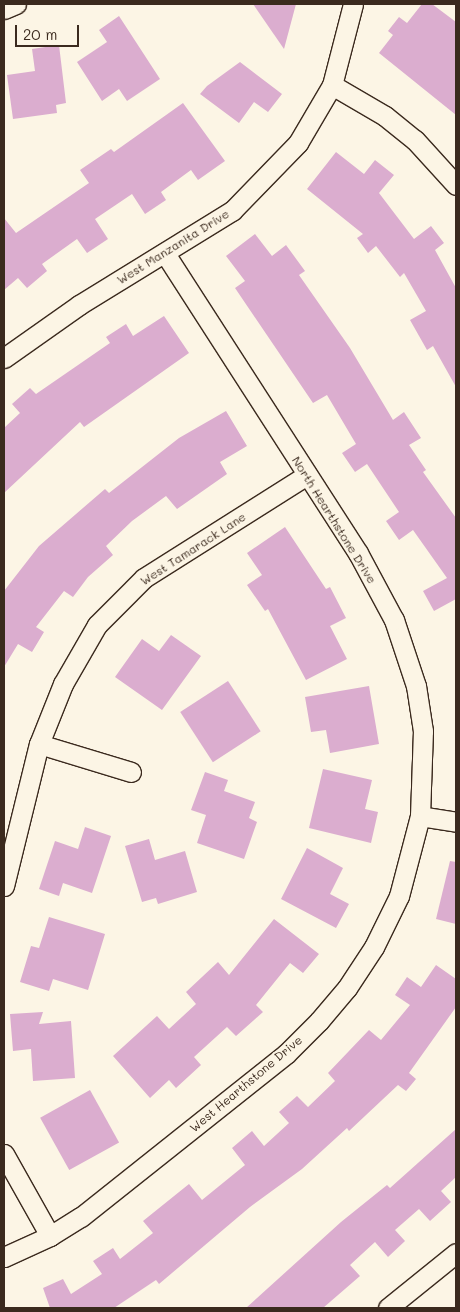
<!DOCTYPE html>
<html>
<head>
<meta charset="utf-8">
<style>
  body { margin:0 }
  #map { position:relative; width:460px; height:1312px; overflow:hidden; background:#fcf5e5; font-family:Mali,sans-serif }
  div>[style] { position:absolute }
  .building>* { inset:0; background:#dbadcf; transform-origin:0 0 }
  .roads { filter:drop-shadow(1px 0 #3b2a1e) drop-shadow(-1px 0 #3b2a1e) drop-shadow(0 1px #3b2a1e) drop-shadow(0 -1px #3b2a1e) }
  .minor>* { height:19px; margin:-9.5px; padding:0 9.5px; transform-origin:9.5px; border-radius:9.5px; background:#fcf5e5 }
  span { translate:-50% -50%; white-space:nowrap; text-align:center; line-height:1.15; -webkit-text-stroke:4px #fcf5e5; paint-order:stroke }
  .street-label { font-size:12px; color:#3b2a1e }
  .frame { position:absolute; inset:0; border:5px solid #3b2a1e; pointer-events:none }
  .scale { position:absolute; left:15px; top:25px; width:64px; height:22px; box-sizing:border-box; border:2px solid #3b2a1e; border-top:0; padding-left:6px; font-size:15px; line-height:18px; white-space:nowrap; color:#3b2a1e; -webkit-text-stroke:4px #fcf5e5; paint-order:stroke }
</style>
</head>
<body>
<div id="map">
  <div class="building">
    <i style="clip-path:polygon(253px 4px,296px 4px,284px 49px)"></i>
    <i style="clip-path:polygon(422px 4px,432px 4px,456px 22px,456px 115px,379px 53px,393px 35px,388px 31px,399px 17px,407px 23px)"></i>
    <i style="clip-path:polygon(119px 16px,160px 79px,127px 101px,119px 89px,102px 101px,77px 62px,107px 42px,99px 30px)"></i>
    <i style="clip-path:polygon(59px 45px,66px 103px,56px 105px,57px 113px,13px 119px,7px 75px,35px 71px,32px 49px)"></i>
    <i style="clip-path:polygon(240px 62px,282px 94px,268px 112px,254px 102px,239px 123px,200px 94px,207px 86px)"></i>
    <i style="clip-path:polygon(183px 103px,225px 161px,198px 180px,191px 170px,161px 192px,166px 200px,145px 214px,132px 194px,95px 219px,108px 239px,87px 253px,77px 239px,42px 264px,47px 271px,27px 288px,18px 278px,4px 290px,4px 218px,16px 233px,89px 183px,80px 170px,111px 149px,114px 152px)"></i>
    <i style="clip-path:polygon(336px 152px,364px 174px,375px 160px,394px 175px,379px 193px,414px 239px,431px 226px,444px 243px,435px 250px,456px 288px,456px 387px,433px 346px,427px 350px,410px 320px,426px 311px,404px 273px,400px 277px,376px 246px,368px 253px,357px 238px,363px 234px,307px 189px)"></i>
    <i style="clip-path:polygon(255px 234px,272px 256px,286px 245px,305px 271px,299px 275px,350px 348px,393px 420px,404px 412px,421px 438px,409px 445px,426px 470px,423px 472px,456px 518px,456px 599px,434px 611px,423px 591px,447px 578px,413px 530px,399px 540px,386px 521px,399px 512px,367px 464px,355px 472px,342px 453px,356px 444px,327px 395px,313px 403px,235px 288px,245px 281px,226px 256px)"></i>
    <i style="clip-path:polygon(164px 316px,189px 353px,84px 427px,80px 422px,4px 493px,4px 428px,20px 413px,12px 404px,30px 388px,36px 394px,110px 343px,106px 337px,126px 324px,133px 336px)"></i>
    <i style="clip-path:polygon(226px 411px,247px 446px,220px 462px,227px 474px,177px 509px,166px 496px,132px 521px,106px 546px,113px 555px,88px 577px,73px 597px,64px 591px,36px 627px,44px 632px,32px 652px,18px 644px,4px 667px,4px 591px,39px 546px,105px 489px,109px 493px,179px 438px)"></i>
    <i style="clip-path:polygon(285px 527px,326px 589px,330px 587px,346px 618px,330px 626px,347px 659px,306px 680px,268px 609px,265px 611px,247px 585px,262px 575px,247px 553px)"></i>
    <i style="clip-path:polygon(171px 635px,201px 656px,162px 710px,115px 677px,142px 639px,159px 651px)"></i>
    <i style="left:228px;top:681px;width:60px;height:57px;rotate:57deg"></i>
    <i style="clip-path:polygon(369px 686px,379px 744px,330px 753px,326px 730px,311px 732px,305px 697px)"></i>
    <i style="clip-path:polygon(323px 769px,372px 780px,365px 809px,378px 812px,371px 843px,309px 828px)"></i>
    <i style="clip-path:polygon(205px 772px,228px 780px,224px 791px,255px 802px,249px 818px,257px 822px,244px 859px,197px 843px,206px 815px,191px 810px)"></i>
    <i style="clip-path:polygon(85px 827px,111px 836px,92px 893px,63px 883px,59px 896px,39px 889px,55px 841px,78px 849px)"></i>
    <i style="clip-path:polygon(149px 839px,155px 860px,185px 851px,197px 892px,158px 904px,156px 898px,142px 902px,125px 846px)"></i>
    <i style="clip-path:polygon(307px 848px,343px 868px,330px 894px,349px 904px,336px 928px,281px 899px)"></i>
    <i style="clip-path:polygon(450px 861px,456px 862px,456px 924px,436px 919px)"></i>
    <i style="clip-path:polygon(49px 917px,105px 934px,88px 990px,53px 979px,49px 991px,20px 982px,31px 946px,39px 948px)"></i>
    <i style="clip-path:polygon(274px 919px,319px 954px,303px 973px,290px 963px,256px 1005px,263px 1012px,236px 1036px,227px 1027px,194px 1057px,201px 1065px,176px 1088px,169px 1080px,150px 1098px,113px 1056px,157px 1016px,169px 1029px,196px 1004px,186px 992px,218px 962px,229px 975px)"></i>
    <i style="clip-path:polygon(436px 965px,456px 979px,456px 1007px,409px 1073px,416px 1079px,406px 1091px,398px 1085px,349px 1131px,347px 1128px,302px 1169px,250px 1207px,159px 1284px,156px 1280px,114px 1308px,50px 1308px,43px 1288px,63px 1279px,71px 1294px,102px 1274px,93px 1261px,113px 1248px,120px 1259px,153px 1233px,143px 1221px,189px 1184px,202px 1200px,245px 1165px,232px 1148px,252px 1131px,264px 1146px,289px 1123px,279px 1112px,297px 1096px,308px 1107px,335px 1081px,328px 1073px,369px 1030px,381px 1040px,410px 1005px,395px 995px,407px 977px,421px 987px)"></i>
    <i style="clip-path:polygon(43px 1012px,39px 1024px,71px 1021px,75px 1078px,33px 1081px,31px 1049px,13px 1051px,10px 1014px)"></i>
    <i style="left:90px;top:1090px;width:60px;height:57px;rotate:61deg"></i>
    <i style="clip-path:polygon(456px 1129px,456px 1177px,441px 1191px,451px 1202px,430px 1221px,419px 1209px,395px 1230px,405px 1241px,388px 1257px,375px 1242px,350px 1265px,360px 1276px,323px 1308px,246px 1308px,341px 1222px,387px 1185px,390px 1188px)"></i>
  </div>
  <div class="roads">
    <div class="minor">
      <i style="left:353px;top:4px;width:84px;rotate:104.5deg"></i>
      <i style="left:332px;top:85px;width:61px;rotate:30.3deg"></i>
      <i style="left:385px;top:116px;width:38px;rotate:39deg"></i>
      <i style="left:415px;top:140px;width:61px;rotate:47.7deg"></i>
      <i style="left:4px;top:9px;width:13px;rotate:-23deg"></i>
      <i style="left:4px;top:358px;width:92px;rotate:-35.2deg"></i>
      <i style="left:79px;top:305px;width:180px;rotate:-31.6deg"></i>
      <i style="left:232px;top:211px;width:95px;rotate:-45.9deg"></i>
      <i style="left:298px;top:143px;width:67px;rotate:-59.6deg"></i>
      <i style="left:39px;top:744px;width:96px;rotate:16.9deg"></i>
      <i style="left:420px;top:816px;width:36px;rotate:9deg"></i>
      <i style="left:4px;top:886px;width:146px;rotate:-76.2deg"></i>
      <i style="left:39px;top:744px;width:65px;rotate:-68.2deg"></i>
      <i style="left:63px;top:684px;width:68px;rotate:-60deg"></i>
      <i style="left:97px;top:625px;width:66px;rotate:-45deg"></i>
      <i style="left:144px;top:578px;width:193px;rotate:-32.3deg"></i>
      <i style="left:4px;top:1154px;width:94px;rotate:60.7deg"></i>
      <i style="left:4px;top:1257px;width:51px;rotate:-24.5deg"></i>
      <i style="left:50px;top:1236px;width:36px;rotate:-32deg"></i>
      <i style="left:81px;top:1217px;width:262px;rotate:-38.5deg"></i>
      <i style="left:286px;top:1054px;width:47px;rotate:-45deg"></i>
      <i style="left:319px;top:1021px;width:43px;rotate:-49.7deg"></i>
      <i style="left:347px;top:988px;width:49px;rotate:-56.6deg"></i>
      <i style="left:374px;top:947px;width:57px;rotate:-63.9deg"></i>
      <i style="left:399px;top:896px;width:83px;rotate:-75.3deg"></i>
      <i style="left:420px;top:816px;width:85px;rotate:-88deg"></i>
      <i style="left:423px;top:731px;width:46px;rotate:-98.8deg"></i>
      <i style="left:416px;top:686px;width:70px;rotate:-108.4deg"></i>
      <i style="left:394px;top:620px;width:76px;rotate:-118.2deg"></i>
      <i style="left:358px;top:553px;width:357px;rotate:-122.8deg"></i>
      <i style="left:388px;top:1308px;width:87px;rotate:-39deg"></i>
    </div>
  </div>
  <div class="street-label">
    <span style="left:173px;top:247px;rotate:-32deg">West Manzanita Drive</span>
    <span style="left:334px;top:520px;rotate:58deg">North Hearthstone Drive</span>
    <span style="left:193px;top:549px;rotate:-33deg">West Tamarack Lane</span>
    <span style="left:246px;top:1084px;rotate:-40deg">West Hearthstone Drive</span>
  </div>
  <div class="frame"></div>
  <div class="scale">20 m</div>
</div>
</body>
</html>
